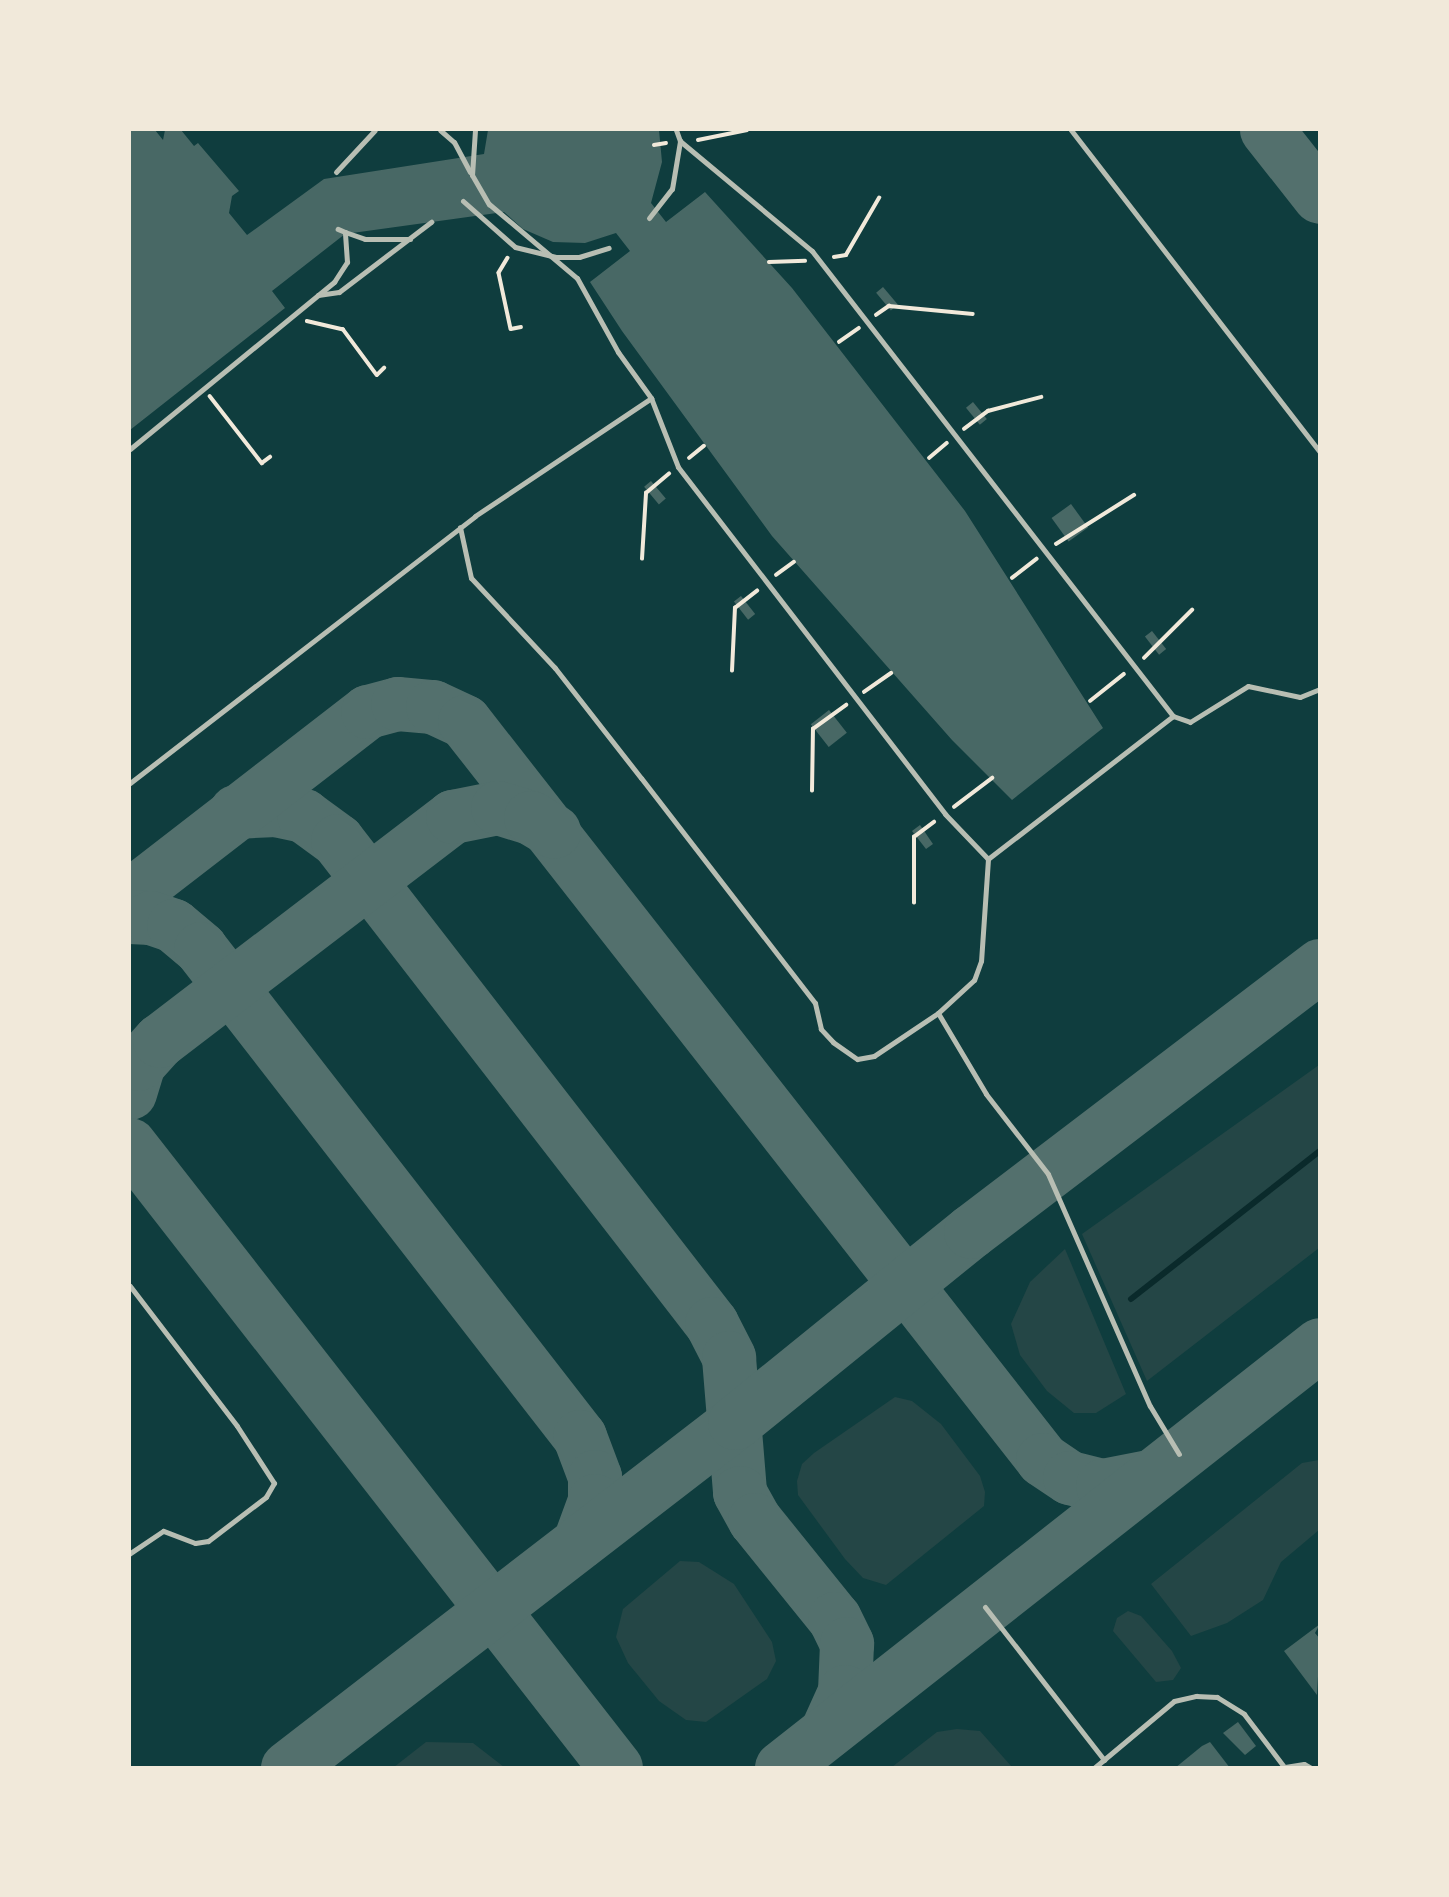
<!DOCTYPE html>
<html>
<head>
<meta charset="utf-8">
<style>
  body { margin:0 }
  #map { position:relative; width:1449px; height:1897px; overflow:hidden; background:#0f3d3e; font-family:"Exo 2",sans-serif }
  div>[style] { position:absolute }
  .green>* { inset:0; background:#244646 }
  .stream>* { height:6px; margin:-3px; padding:0 3px; transform-origin:3px; border-radius:3px; background:#0a2a2b }
  .taxiway>* { height:54px; margin:-27px; padding:0 27px; transform-origin:27px; border-radius:27px; background:#53706d }
  .building>* { inset:0; background:#486865; transform-origin:0 0 }
  .path>* { height:3.5px; margin:-1.75px; padding:0 1.75px; transform-origin:1.75px; border-radius:1.75px; background:#f1e9da }
  .service>* { height:5px; margin:-2.5px; padding:0 2.5px; transform-origin:2.5px; border-radius:2.5px; background:#b8beb3 }
  span { translate:-50% -50%; white-space:nowrap; text-align:center; line-height:1.15; -webkit-text-stroke:7px #f1e9da; paint-order:stroke }
  .frame { position:absolute; inset:0; border:131px solid #f1e9da; pointer-events:none }
</style>
</head>
<body>
<div id="map">
  <div class="green">
    <i style="clip-path:polygon(1319px 1065px,1319px 1248px,1147px 1381px,1082px 1234px)"></i>
    <i style="clip-path:polygon(1065px 1249px,1126px 1394px,1096px 1413px,1074px 1413px,1047px 1391px,1020px 1355px,1011px 1324px,1030px 1282px)"></i>
    <i style="clip-path:polygon(895px 1397px,912px 1401px,941px 1424px,980px 1476px,985px 1492px,984px 1506px,886px 1585px,863px 1578px,845px 1559px,798px 1495px,797px 1481px,802px 1464px,814px 1453px)"></i>
    <i style="clip-path:polygon(1319px 1460px,1319px 1530px,1281px 1562px,1263px 1600px,1227px 1623px,1191px 1636px,1151px 1584px,1302px 1463px)"></i>
    <i style="clip-path:polygon(680px 1561px,699px 1562px,734px 1584px,772px 1642px,776px 1661px,767px 1679px,706px 1722px,686px 1720px,659px 1701px,628px 1663px,616px 1637px,623px 1609px)"></i>
    <i style="clip-path:polygon(1128px 1611px,1141px 1616px,1172px 1651px,1181px 1668px,1173px 1680px,1156px 1682px,1113px 1631px,1117px 1618px)"></i>
    <i style="clip-path:polygon(957px 1729px,980px 1731px,1012px 1767px,892px 1767px,937px 1732px)"></i>
    <i style="clip-path:polygon(426px 1742px,473px 1743px,504px 1767px,394px 1767px)"></i>
  </div>
  <div class="stream">
    <i style="left:1131px;top:1299px;width:240px;rotate:-38.1deg"></i>
  </div>
  <div class="taxiway">
    <i style="left:1267px;top:130px;width:85px;rotate:51.7deg"></i>
    <i style="left:236px;top:812px;width:40px;rotate:-2.9deg"></i>
    <i style="left:276px;top:810px;width:29px;rotate:12deg"></i>
    <i style="left:304px;top:816px;width:42px;rotate:36.3deg"></i>
    <i style="left:338px;top:841px;width:611px;rotate:52.25deg"></i>
    <i style="left:712px;top:1324px;width:38px;rotate:63deg"></i>
    <i style="left:729px;top:1358px;width:135px;rotate:85.3deg"></i>
    <i style="left:740px;top:1493px;width:31px;rotate:61deg"></i>
    <i style="left:755px;top:1520px;width:127px;rotate:51.1deg"></i>
    <i style="left:835px;top:1619px;width:28px;rotate:64deg"></i>
    <i style="left:847px;top:1644px;width:48px;rotate:92.4deg"></i>
    <i style="left:845px;top:1692px;width:44px;rotate:114.2deg"></i>
    <i style="left:130px;top:896px;width:301px;rotate:-37.7deg"></i>
    <i style="left:368px;top:712px;width:31px;rotate:-15deg"></i>
    <i style="left:398px;top:704px;width:35px;rotate:5deg"></i>
    <i style="left:433px;top:707px;width:35px;rotate:25deg"></i>
    <i style="left:465px;top:722px;width:937px;rotate:51.93deg"></i>
    <i style="left:1043px;top:1460px;width:32px;rotate:34deg"></i>
    <i style="left:1070px;top:1478px;width:34px;rotate:14deg"></i>
    <i style="left:1103px;top:1486px;width:47px;rotate:-11.1deg"></i>
    <i style="left:130px;top:917px;width:21px;rotate:3deg"></i>
    <i style="left:151px;top:918px;width:24px;rotate:19deg"></i>
    <i style="left:174px;top:926px;width:35px;rotate:40deg"></i>
    <i style="left:201px;top:949px;width:618px;rotate:52.17deg"></i>
    <i style="left:580px;top:1437px;width:43px;rotate:69.4deg"></i>
    <i style="left:595px;top:1477px;width:24px;rotate:90deg"></i>
    <i style="left:595px;top:1501px;width:44px;rotate:110.1deg"></i>
    <i style="left:130px;top:1093px;width:30px;rotate:-73deg"></i>
    <i style="left:139px;top:1064px;width:31px;rotate:-48deg"></i>
    <i style="left:160px;top:1041px;width:369px;rotate:-37.4deg"></i>
    <i style="left:453px;top:817px;width:46px;rotate:-11.3deg"></i>
    <i style="left:498px;top:808px;width:34px;rotate:17deg"></i>
    <i style="left:531px;top:818px;width:27px;rotate:31deg"></i>
    <i style="left:130px;top:1145px;width:790px;rotate:52.04deg"></i>
    <i style="left:288px;top:1768px;width:565px;rotate:-37.66deg"></i>
    <i style="left:735px;top:1423px;width:304px;rotate:-39deg"></i>
    <i style="left:971px;top:1232px;width:439px;rotate:-37.3deg"></i>
    <i style="left:782px;top:1768px;width:684px;rotate:-38.18deg"></i>
  </div>
  <div class="building">
    <i style="clip-path:polygon(130px 130px,155px 130px,163px 140px,165px 130px,181px 130px,194px 146px,198px 143px,239px 191px,232px 196px,229px 213px,247px 235px,324px 179px,484px 154px,488px 130px,659px 130px,662px 162px,651px 203px,666px 222px,705px 192px,792px 288px,965px 511px,1103px 728px,1012px 800px,952px 740px,772px 536px,622px 331px,590px 282px,630px 251px,616px 233px,585px 243px,553px 242px,523px 229px,504px 212px,345px 234px,272px 291px,285px 308px,130px 430px)"></i>
    <i style="left:883px;top:287px;width:23px;height:9px;rotate:50deg"></i>
    <i style="left:973px;top:402px;width:22px;height:9px;rotate:51deg"></i>
    <i style="left:651px;top:481px;width:23px;height:9px;rotate:50deg"></i>
    <i style="left:1071px;top:504px;width:29px;height:24px;rotate:54deg"></i>
    <i style="left:741px;top:596px;width:23px;height:9px;rotate:52deg"></i>
    <i style="left:1152px;top:631px;width:23px;height:9px;rotate:52deg"></i>
    <i style="left:829px;top:710px;width:29px;height:23px;rotate:52deg"></i>
    <i style="clip-path:polygon(920px 825px,933px 844px,926px 849px,912px 831px)"></i>
    <i style="clip-path:polygon(1320px 1624px,1315px 1633px,1320px 1639px,1317px 1695px,1284px 1651px)"></i>
    <i style="clip-path:polygon(1238px 1722px,1256px 1746px,1245px 1755px,1223px 1733px)"></i>
    <i style="clip-path:polygon(1210px 1742px,1230px 1768px,1175px 1768px,1202px 1746px)"></i>
  </div>
  <div class="path">
    <i style="left:698px;top:140px;width:50px;rotate:-11.5deg"></i>
    <i style="left:654px;top:145px;width:12px;rotate:-9deg"></i>
    <i style="left:834px;top:257px;width:12px;rotate:-9deg"></i>
    <i style="left:846px;top:255px;width:66px;rotate:-59.9deg"></i>
    <i style="left:508px;top:258px;width:17px;rotate:121deg"></i>
    <i style="left:499px;top:273px;width:57px;rotate:77.9deg"></i>
    <i style="left:511px;top:329px;width:10px;rotate:-11deg"></i>
    <i style="left:769px;top:262px;width:36px;rotate:-2deg"></i>
    <i style="left:876px;top:315px;width:16px;rotate:-35deg"></i>
    <i style="left:889px;top:306px;width:84px;rotate:5.4deg"></i>
    <i style="left:307px;top:321px;width:37px;rotate:13deg"></i>
    <i style="left:343px;top:329px;width:57px;rotate:53.5deg"></i>
    <i style="left:377px;top:375px;width:10px;rotate:-45deg"></i>
    <i style="left:839px;top:342px;width:24px;rotate:-35deg"></i>
    <i style="left:210px;top:396px;width:85px;rotate:52.2deg"></i>
    <i style="left:262px;top:463px;width:10px;rotate:-37deg"></i>
    <i style="left:964px;top:429px;width:30px;rotate:-37deg"></i>
    <i style="left:988px;top:411px;width:55px;rotate:-14.8deg"></i>
    <i style="left:689px;top:458px;width:19px;rotate:-39deg"></i>
    <i style="left:929px;top:458px;width:23px;rotate:-40deg"></i>
    <i style="left:1056px;top:544px;width:92px;rotate:-32.1deg"></i>
    <i style="left:642px;top:559px;width:66px;rotate:-86.5deg"></i>
    <i style="left:646px;top:493px;width:30px;rotate:-40deg"></i>
    <i style="left:776px;top:575px;width:22px;rotate:-36deg"></i>
    <i style="left:1012px;top:578px;width:31px;rotate:-38deg"></i>
    <i style="left:1144px;top:658px;width:68px;rotate:-45deg"></i>
    <i style="left:732px;top:671px;width:63px;rotate:-87.3deg"></i>
    <i style="left:735px;top:608px;width:28px;rotate:-38deg"></i>
    <i style="left:864px;top:692px;width:33px;rotate:-35deg"></i>
    <i style="left:1090px;top:701px;width:43px;rotate:-38.5deg"></i>
    <i style="left:812px;top:791px;width:62px;rotate:-89.1deg"></i>
    <i style="left:813px;top:729px;width:41px;rotate:-36deg"></i>
    <i style="left:954px;top:807px;width:48px;rotate:-37.3deg"></i>
    <i style="left:914px;top:903px;width:66px;rotate:-90deg"></i>
    <i style="left:914px;top:837px;width:25px;rotate:-37deg"></i>
  </div>
  <div class="service">
    <i style="left:440px;top:130px;width:18px;rotate:41deg"></i>
    <i style="left:454px;top:142px;width:34px;rotate:62deg"></i>
    <i style="left:475px;top:130px;width:45px;rotate:93.8deg"></i>
    <i style="left:472px;top:175px;width:34px;rotate:60deg"></i>
    <i style="left:489px;top:204px;width:115px;rotate:40.1deg"></i>
    <i style="left:577px;top:278px;width:85px;rotate:61deg"></i>
    <i style="left:618px;top:352px;width:57px;rotate:54.3deg"></i>
    <i style="left:1071px;top:130px;width:407px;rotate:52.3deg"></i>
    <i style="left:680px;top:141px;width:172px;rotate:39.8deg"></i>
    <i style="left:812px;top:251px;width:589px;rotate:52.18deg"></i>
    <i style="left:1173px;top:716px;width:234px;rotate:142.3deg"></i>
    <i style="left:336px;top:172px;width:57px;rotate:-47.1deg"></i>
    <i style="left:463px;top:201px;width:69px;rotate:41.5deg"></i>
    <i style="left:515px;top:247px;width:42px;rotate:13.7deg"></i>
    <i style="left:556px;top:257px;width:23px"></i>
    <i style="left:579px;top:257px;width:31px;rotate:-17deg"></i>
    <i style="left:649px;top:218px;width:37px;rotate:-52deg"></i>
    <i style="left:672px;top:189px;width:49px;rotate:-80.5deg"></i>
    <i style="left:680px;top:141px;width:12px;rotate:-110deg"></i>
    <i style="left:345px;top:232px;width:21px;rotate:19deg"></i>
    <i style="left:365px;top:239px;width:45px"></i>
    <i style="left:318px;top:295px;width:21px;rotate:-8deg"></i>
    <i style="left:339px;top:292px;width:116px;rotate:-37.3deg"></i>
    <i style="left:130px;top:449px;width:264px;rotate:-39.3deg"></i>
    <i style="left:334px;top:282px;width:24px;rotate:-57deg"></i>
    <i style="left:347px;top:262px;width:30px;rotate:-94deg"></i>
    <i style="left:345px;top:232px;width:8px;rotate:-157deg"></i>
    <i style="left:1173px;top:716px;width:18px;rotate:19deg"></i>
    <i style="left:1190px;top:722px;width:68px;rotate:-31.8deg"></i>
    <i style="left:1248px;top:686px;width:53px;rotate:11.9deg"></i>
    <i style="left:1300px;top:697px;width:22px;rotate:-22deg"></i>
    <i style="left:130px;top:783px;width:436px;rotate:-37.7deg"></i>
    <i style="left:475px;top:516px;width:212px;rotate:-33.8deg"></i>
    <i style="left:651px;top:398px;width:74px;rotate:68.6deg"></i>
    <i style="left:678px;top:467px;width:438px;rotate:52.4deg"></i>
    <i style="left:945px;top:814px;width:62px;rotate:46.3deg"></i>
    <i style="left:988px;top:859px;width:102px;rotate:93.9deg"></i>
    <i style="left:981px;top:961px;width:20px;rotate:110deg"></i>
    <i style="left:974px;top:980px;width:49px;rotate:137.5deg"></i>
    <i style="left:938px;top:1013px;width:77px;rotate:146.1deg"></i>
    <i style="left:874px;top:1056px;width:17px;rotate:170deg"></i>
    <i style="left:857px;top:1059px;width:29px;rotate:-145deg"></i>
    <i style="left:833px;top:1042px;width:18px;rotate:-133deg"></i>
    <i style="left:821px;top:1029px;width:27px;rotate:-103deg"></i>
    <i style="left:815px;top:1003px;width:284px;rotate:-127.7deg"></i>
    <i style="left:641px;top:778px;width:140px;rotate:-128deg"></i>
    <i style="left:555px;top:668px;width:123px;rotate:-133deg"></i>
    <i style="left:471px;top:578px;width:52px;rotate:-102.2deg"></i>
    <i style="left:938px;top:1013px;width:94px;rotate:59.3deg"></i>
    <i style="left:986px;top:1094px;width:101px;rotate:52.2deg"></i>
    <i style="left:1048px;top:1174px;width:253px;rotate:66.3deg"></i>
    <i style="left:1150px;top:1406px;width:56px;rotate:58.9deg"></i>
    <i style="left:130px;top:1286px;width:176px;rotate:52.6deg"></i>
    <i style="left:237px;top:1426px;width:68px;rotate:57deg"></i>
    <i style="left:274px;top:1483px;width:16px;rotate:120deg"></i>
    <i style="left:266px;top:1497px;width:73px;rotate:142.8deg"></i>
    <i style="left:208px;top:1541px;width:13px;rotate:171deg"></i>
    <i style="left:195px;top:1543px;width:34px;rotate:-159deg"></i>
    <i style="left:163px;top:1531px;width:40px;rotate:146deg"></i>
    <i style="left:985px;top:1607px;width:194px;rotate:52.1deg"></i>
    <i style="left:1285px;top:1767px;width:19px;rotate:-9deg"></i>
    <i style="left:1304px;top:1764px;width:8px;rotate:30deg"></i>
    <i style="left:1094px;top:1768px;width:104px;rotate:-39.9deg"></i>
    <i style="left:1174px;top:1701px;width:23px;rotate:-13deg"></i>
    <i style="left:1196px;top:1696px;width:21px;rotate:3deg"></i>
    <i style="left:1217px;top:1697px;width:32px;rotate:32deg"></i>
    <i style="left:1244px;top:1714px;width:68px;rotate:52.8deg"></i>
  </div>
  <div class="frame"></div>
</div>
</body>
</html>
